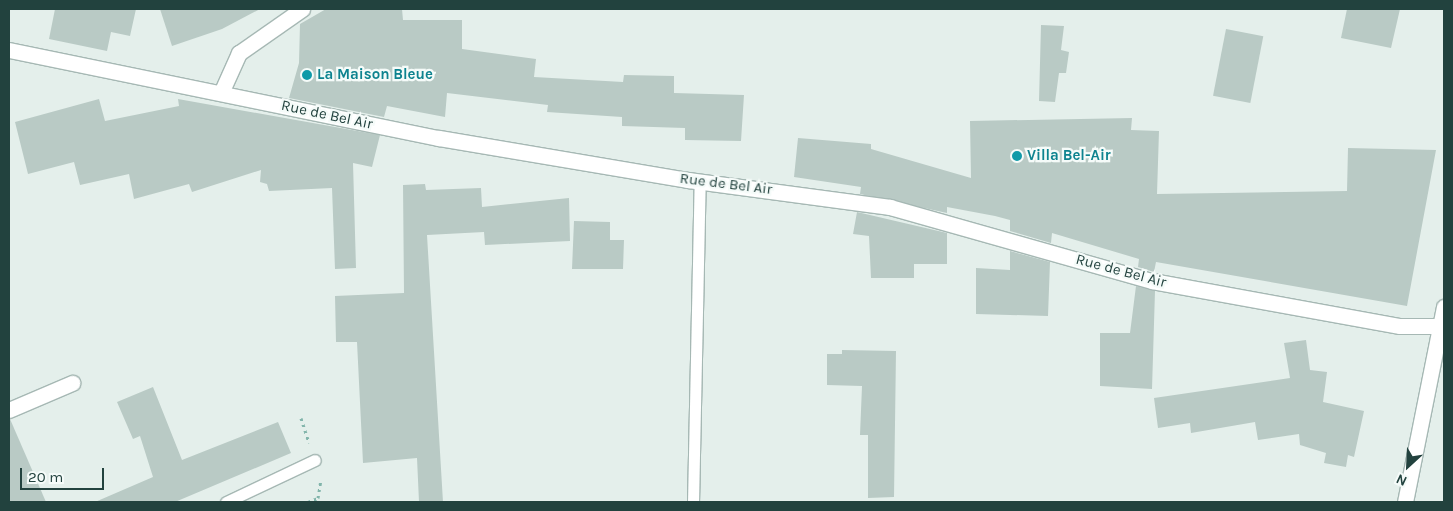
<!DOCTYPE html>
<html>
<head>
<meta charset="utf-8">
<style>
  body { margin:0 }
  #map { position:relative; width:1453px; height:511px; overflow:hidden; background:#e4efeb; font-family:Karla,sans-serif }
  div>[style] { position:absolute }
  .building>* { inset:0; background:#b9cac5; transform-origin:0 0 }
  .path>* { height:3px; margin-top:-1.5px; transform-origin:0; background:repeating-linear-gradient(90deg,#82b5ab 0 2.5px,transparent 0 6.5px) }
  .roads { filter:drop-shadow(1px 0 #a6b8b4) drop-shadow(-1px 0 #a6b8b4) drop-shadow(0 1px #a6b8b4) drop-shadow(0 -1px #a6b8b4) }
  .service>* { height:11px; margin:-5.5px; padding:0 5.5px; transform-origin:5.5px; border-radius:5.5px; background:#fff }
  .minor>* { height:15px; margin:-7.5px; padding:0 7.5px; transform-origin:7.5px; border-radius:7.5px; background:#fff }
  .secondary>* { height:15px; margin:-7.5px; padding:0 7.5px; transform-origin:7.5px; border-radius:7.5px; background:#fff }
  .dots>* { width:14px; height:14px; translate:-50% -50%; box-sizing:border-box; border:2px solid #f5fbf9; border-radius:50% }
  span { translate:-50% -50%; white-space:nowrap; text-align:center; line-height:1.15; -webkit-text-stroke:4.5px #f5fbf9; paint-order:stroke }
  .culture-label { font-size:15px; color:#0d838f; font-weight:700 }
  .left { translate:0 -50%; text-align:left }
  .street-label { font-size:15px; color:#22423e }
  .frame { position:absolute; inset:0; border:10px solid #22423e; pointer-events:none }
  .north { position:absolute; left:1383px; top:441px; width:50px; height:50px; -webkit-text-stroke:4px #f5fbf9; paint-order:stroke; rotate:205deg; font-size:14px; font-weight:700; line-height:20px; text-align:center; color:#22423e }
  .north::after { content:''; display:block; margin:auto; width:18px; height:22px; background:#22423e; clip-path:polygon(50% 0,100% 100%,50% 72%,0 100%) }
  .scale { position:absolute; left:20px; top:468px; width:84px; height:22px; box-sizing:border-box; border:2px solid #22423e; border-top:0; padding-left:6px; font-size:15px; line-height:18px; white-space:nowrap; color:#22423e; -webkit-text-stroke:4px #f5fbf9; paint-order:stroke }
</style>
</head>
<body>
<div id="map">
  <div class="building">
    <i style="clip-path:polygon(55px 9px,136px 9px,130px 36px,111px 32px,107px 51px,49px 39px)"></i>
    <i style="clip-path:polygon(160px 9px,260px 9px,222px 29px,172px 46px)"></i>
    <i style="clip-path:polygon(326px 9px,402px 9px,403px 20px,462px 20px,462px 49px,536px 59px,534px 77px,623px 82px,624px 75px,674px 76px,674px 93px,744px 95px,741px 141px,685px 140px,685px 128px,622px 126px,622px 117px,547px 112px,548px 105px,447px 93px,445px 117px,387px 106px,384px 117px,289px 98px,299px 63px,300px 24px)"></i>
    <i style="clip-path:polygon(1347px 9px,1400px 9px,1391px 48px,1341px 38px)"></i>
    <i style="clip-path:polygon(1041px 25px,1064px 26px,1061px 50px,1069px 52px,1066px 73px,1059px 73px,1055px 102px,1039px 101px)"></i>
    <i style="left:1226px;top:29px;width:38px;height:68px;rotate:11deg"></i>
    <i style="clip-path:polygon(99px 99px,105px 121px,179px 106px,178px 99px,380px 135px,372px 167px,353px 163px,356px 268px,335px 269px,332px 188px,269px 191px,267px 184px,260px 182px,261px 170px,192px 192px,189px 184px,134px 199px,129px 174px,80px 185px,74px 162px,28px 174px,15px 122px)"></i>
    <i style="clip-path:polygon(1132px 118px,1131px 130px,1159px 131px,1157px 194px,1347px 191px,1348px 148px,1436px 150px,1407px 306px,1156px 262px,1154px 272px,1138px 267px,1139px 259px,1052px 233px,1051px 243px,1010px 231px,1010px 220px,995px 216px,947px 207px,947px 213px,860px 194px,861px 187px,794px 177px,798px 138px,871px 144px,871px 149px,971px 178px,970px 121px)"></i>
    <i style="clip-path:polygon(425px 184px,426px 190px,481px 188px,482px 207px,569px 198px,570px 241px,485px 245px,484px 232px,427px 235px,443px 502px,419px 502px,417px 458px,363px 463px,357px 342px,336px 342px,335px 296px,404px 293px,403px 185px)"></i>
    <i style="clip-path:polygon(857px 212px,947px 233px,947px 264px,914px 264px,914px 278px,871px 278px,869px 236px,853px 234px)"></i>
    <i style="clip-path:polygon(574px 221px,610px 222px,610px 240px,624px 240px,623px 269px,572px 269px)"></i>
    <i style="clip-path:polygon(1010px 251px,1050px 262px,1048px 316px,976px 314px,976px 268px,1010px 270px)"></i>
    <i style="clip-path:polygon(1136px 286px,1155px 291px,1152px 389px,1100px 386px,1100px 333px,1130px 333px)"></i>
    <i style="clip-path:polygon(1306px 340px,1310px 370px,1327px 372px,1323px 402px,1364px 411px,1354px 457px,1348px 455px,1346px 467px,1324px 463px,1326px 453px,1300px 445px,1299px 434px,1258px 440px,1255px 422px,1191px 433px,1190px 423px,1158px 428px,1154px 398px,1290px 378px,1284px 343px)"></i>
    <i style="clip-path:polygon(842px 350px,896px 351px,894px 497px,868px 498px,868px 435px,860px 435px,862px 386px,827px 385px,827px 354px,842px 354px)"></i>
    <i style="clip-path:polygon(153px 387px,182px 460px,278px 422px,291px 453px,175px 502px,95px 502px,153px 477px,140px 436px,133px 439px,117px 402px)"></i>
    <i style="clip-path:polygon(9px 419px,10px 419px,46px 502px,9px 502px)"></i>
  </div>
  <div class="path">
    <i style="left:301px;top:418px;width:26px;rotate:72deg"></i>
    <i style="left:308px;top:502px;width:11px;rotate:-22deg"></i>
    <i style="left:318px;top:498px;width:19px;rotate:-81deg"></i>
  </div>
  <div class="roads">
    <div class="service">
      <i style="left:226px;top:502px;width:98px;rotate:-25.3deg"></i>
      <i style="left:693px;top:502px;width:321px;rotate:-88.8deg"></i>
    </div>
    <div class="minor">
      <i style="left:9px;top:50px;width:439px;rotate:11.6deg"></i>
      <i style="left:439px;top:138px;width:253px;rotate:9.6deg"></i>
      <i style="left:688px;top:180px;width:204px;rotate:7.6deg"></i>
      <i style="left:890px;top:207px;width:272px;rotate:15.8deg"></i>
      <i style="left:1152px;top:281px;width:252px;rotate:10.3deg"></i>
      <i style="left:1400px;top:326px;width:44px"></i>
      <i style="left:221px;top:93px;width:44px;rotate:-65.8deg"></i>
      <i style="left:239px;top:53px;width:77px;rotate:-34.9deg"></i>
      <i style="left:9px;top:410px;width:69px;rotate:-23.2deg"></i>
    </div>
    <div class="secondary">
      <i style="left:1405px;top:502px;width:199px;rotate:-78.7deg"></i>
    </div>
  </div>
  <div class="dots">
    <i style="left:307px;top:75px;background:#0f9aa8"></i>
    <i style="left:1017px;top:156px;background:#0f9aa8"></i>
  </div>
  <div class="culture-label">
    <span class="left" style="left:317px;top:75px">La Maison Bleue</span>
    <span class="left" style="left:1027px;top:156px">Villa Bel-Air</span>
  </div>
  <div class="street-label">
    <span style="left:327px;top:115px;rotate:12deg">Rue de Bel Air</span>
    <span style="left:726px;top:184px;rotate:7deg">Rue de Bel Air</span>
    <span style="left:1121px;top:271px;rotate:15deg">Rue de Bel Air</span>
  </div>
  <div class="frame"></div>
  <div class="north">N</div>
  <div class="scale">20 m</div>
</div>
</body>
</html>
